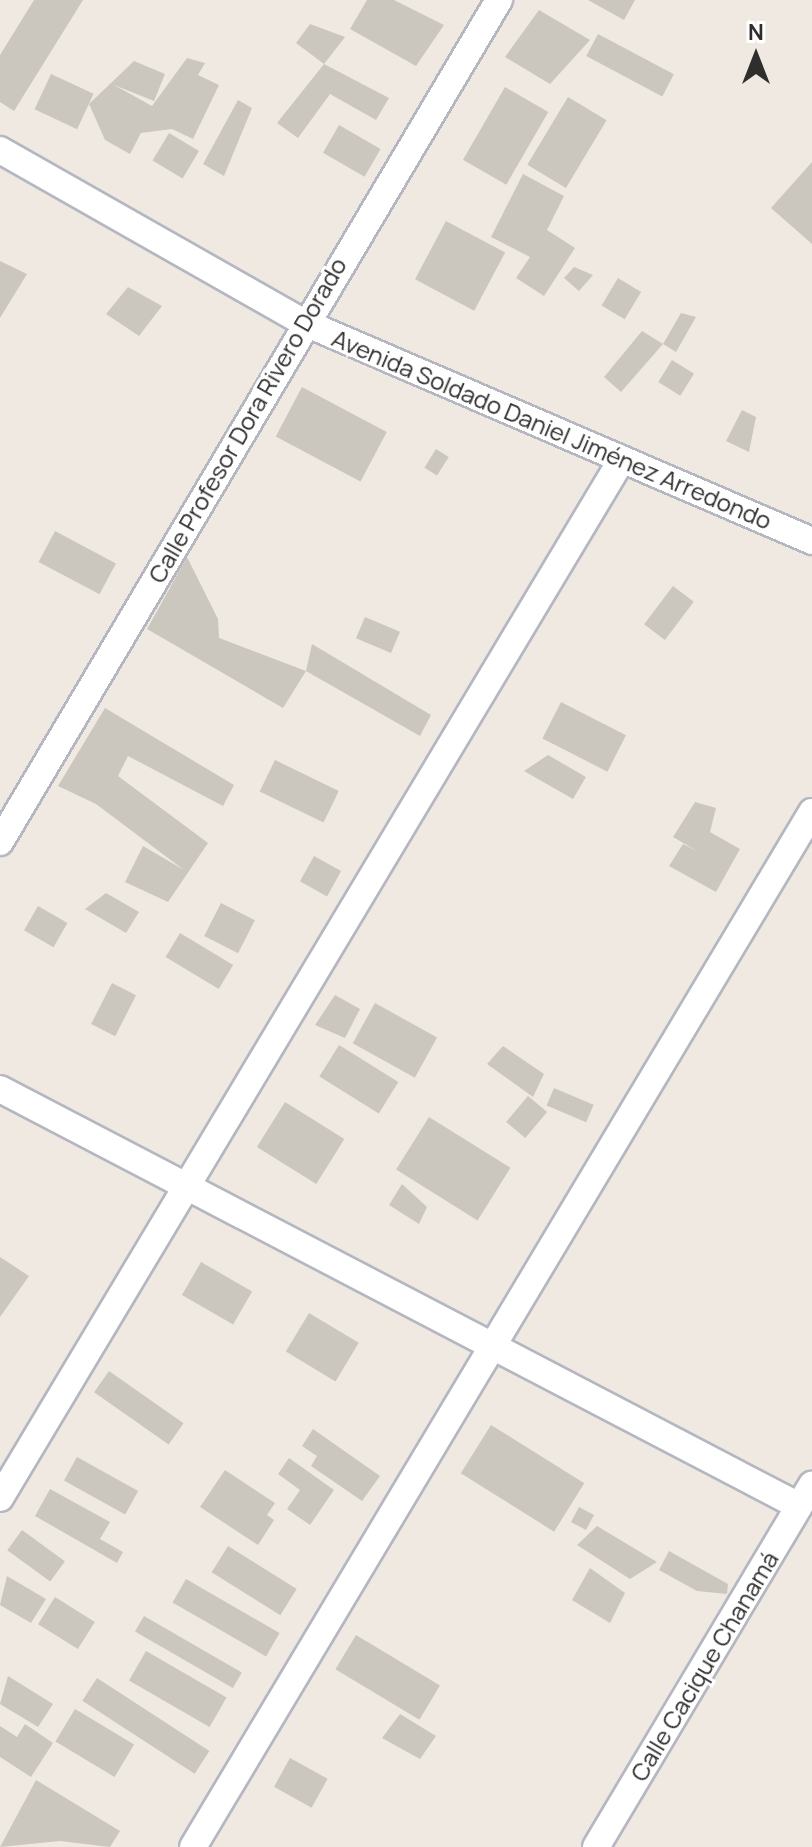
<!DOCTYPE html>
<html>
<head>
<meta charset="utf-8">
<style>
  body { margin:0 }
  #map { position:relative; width:812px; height:1847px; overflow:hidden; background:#efe9e1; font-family:Manrope,sans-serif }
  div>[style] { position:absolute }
  .building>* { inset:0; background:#cbc7bf; transform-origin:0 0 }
  .roads { filter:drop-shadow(2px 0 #b4b7c1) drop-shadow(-2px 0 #b4b7c1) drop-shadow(0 2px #b4b7c1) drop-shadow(0 -2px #b4b7c1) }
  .street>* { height:26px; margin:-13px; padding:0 13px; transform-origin:13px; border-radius:13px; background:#fff }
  span { translate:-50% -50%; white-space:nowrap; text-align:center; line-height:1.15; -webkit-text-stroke:6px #fff; paint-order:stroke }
  .street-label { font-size:24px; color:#2e2e2e }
  .north { position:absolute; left:716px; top:16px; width:80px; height:80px; -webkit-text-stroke:6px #fff; paint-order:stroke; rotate:0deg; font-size:22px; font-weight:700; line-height:32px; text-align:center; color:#2e2e2e }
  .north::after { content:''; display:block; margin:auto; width:28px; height:36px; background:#2e2e2e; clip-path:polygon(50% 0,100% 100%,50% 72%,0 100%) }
</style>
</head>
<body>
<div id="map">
  <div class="building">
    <i style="clip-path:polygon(34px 0,83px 0,14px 111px,0 102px,0 55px)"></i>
    <i style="clip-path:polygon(367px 0,394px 0,444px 25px,416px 66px,350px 29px)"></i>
    <i style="clip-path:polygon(588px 0,635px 0,624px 20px)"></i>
    <i style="clip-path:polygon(539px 10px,590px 40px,550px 84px,505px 57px)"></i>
    <i style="clip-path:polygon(310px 24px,345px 37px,324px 64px,296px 43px)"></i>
    <i style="left:598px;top:34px;width:86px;height:25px;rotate:28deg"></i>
    <i style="clip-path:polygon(187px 58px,205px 63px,198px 75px,219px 85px,193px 139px,172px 129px,141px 133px,130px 154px,105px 140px,89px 104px,134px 61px,165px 74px,154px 101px,114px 85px,152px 106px)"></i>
    <i style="clip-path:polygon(324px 64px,389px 98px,376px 120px,330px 94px,298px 138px,277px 123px)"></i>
    <i style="left:51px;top:74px;width:47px;height:39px;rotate:25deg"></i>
    <i style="left:505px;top:87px;width:50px;height:84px;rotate:30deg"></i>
    <i style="left:568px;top:97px;width:45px;height:79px;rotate:31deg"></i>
    <i style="clip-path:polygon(238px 100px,252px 108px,224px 176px,203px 164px)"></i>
    <i style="left:339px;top:125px;width:48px;height:32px;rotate:30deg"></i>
    <i style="left:169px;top:133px;width:35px;height:32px;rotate:31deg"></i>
    <i style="clip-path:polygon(812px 162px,812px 244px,771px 208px)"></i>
    <i style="clip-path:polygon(523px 174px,564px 196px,547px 230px,575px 248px,544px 296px,516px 278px,530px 257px,491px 237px)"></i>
    <i style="left:446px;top:221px;width:67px;height:66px;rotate:28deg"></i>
    <i style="clip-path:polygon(0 261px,27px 274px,0 318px)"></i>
    <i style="clip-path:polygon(574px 267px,593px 275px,579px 291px,564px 278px)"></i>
    <i style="left:618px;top:278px;width:27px;height:32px;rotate:31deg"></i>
    <i style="clip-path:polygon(128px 287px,162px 306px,139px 336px,106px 314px)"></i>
    <i style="clip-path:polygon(681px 313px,696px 317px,676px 352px,663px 344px,621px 392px,604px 377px,642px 331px,663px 344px)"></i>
    <i style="left:672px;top:360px;width:26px;height:26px;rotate:32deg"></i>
    <i style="left:302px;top:387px;width:96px;height:56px;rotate:28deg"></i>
    <i style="clip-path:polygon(742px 410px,756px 417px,749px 452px,726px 441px)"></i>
    <i style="left:436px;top:449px;width:15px;height:22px;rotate:32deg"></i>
    <i style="left:55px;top:531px;width:69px;height:35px;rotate:28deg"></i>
    <i style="clip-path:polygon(187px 557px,218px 619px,219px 638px,306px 671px,283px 708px,147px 629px)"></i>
    <i style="left:673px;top:586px;width:26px;height:48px;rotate:37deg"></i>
    <i style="left:365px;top:617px;width:38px;height:23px;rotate:23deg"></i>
    <i style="clip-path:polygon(312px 644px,431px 715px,420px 736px,306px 671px)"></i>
    <i style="left:561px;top:702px;width:73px;height:41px;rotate:27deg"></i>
    <i style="clip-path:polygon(105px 708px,234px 785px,223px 806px,128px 756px,118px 776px,208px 843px,168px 902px,125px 882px,143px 846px,184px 870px,96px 804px,58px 786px)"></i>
    <i style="clip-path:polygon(548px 755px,586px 777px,573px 799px,524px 771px)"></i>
    <i style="left:275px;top:760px;width:71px;height:35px;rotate:26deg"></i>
    <i style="clip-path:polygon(695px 802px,716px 808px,710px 832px,740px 849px,716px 892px,669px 866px,683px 844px,697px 851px,673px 837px)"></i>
    <i style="left:314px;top:856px;width:31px;height:29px;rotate:29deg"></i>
    <i style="clip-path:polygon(106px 893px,139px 912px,126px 933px,85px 909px)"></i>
    <i style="left:221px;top:903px;width:38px;height:37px;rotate:27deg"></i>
    <i style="left:38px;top:906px;width:34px;height:28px;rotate:30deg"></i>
    <i style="left:180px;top:933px;width:62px;height:28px;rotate:31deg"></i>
    <i style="left:112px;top:983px;width:27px;height:46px;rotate:27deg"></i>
    <i style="clip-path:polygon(335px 995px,360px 1009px,345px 1038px,315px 1025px)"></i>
    <i style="left:375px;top:1003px;width:71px;height:46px;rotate:29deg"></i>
    <i style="left:339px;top:1045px;width:70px;height:37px;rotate:32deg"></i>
    <i style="clip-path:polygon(503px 1046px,544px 1074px,533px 1097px,487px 1064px)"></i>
    <i style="left:554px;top:1088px;width:43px;height:19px;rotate:23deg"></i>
    <i style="left:528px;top:1096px;width:25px;height:34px;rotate:40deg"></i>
    <i style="left:285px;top:1102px;width:70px;height:53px;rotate:32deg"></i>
    <i style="left:429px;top:1117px;width:96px;height:62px;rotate:32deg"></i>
    <i style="clip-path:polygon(402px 1184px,427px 1207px,419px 1224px,389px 1205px)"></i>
    <i style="clip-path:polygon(0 1257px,29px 1276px,0 1317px)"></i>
    <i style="left:201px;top:1262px;width:59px;height:38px;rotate:30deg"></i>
    <i style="left:309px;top:1313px;width:58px;height:45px;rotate:31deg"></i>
    <i style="left:109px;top:1371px;width:91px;height:26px;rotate:35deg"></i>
    <i style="left:491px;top:1425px;width:110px;height:57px;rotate:32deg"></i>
    <i style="clip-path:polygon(313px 1429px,380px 1476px,362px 1501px,311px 1466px,317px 1456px,302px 1446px)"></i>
    <i style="left:77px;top:1457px;width:70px;height:27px;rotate:29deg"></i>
    <i style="clip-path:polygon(289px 1458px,334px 1490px,310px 1525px,287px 1509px,300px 1490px,278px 1474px)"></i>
    <i style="clip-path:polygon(225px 1470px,275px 1503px,267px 1515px,274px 1520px,258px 1545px,200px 1507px)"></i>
    <i style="clip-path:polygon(50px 1489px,110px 1522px,100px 1539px,123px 1552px,117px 1563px,35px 1516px)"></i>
    <i style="left:579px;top:1507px;width:17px;height:17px;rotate:28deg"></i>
    <i style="clip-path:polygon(597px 1526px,657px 1562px,630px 1579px,577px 1545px)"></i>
    <i style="left:22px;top:1530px;width:53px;height:25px;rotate:36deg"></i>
    <i style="left:228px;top:1546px;width:81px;height:31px;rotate:32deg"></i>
    <i style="clip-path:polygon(669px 1551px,728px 1584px,727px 1594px,697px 1591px,659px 1570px)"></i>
    <i style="clip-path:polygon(590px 1568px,625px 1593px,610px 1623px,572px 1600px)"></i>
    <i style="clip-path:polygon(7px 1576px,46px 1599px,31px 1623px,0 1605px)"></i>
    <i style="left:186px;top:1579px;width:108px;height:27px;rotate:30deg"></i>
    <i style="left:55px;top:1597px;width:47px;height:32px;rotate:32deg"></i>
    <i style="left:144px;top:1616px;width:113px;height:18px;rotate:30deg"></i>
    <i style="left:356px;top:1635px;width:98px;height:40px;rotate:31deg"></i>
    <i style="left:146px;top:1651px;width:93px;height:34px;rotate:30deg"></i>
    <i style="clip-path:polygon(8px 1676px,53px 1704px,38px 1727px,0 1704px)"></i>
    <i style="left:97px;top:1678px;width:134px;height:27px;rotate:33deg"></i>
    <i style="left:75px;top:1709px;width:69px;height:38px;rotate:31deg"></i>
    <i style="clip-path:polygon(400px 1714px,436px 1736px,420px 1759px,382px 1738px)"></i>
    <i style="clip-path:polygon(25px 1724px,53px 1743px,31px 1777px,0 1757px,0 1726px,17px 1737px)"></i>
    <i style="left:290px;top:1758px;width:43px;height:33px;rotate:29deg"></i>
    <i style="clip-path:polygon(36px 1780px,120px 1831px,110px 1847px,60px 1841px,0 1847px)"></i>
  </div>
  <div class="roads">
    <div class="street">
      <i style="left:0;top:150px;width:348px;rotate:29.6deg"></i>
      <i style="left:303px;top:322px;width:554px;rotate:23.28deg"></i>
      <i style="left:0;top:842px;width:979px;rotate:-59.35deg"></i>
      <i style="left:0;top:1089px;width:901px;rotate:27.56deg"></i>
      <i style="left:0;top:1498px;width:1209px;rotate:-59.09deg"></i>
      <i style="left:193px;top:1847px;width:1206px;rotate:-59.12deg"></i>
      <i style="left:596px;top:1847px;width:422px;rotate:-59.2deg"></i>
    </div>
  </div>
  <div class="street-label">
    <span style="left:247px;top:420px;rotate:-60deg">Calle Profesor Dora Rivero Dorado</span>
    <span style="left:552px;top:429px;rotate:23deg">Avenida Soldado Daniel Jiménez Arredondo</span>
    <span style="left:704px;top:1666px;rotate:-59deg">Calle Cacique Chanamá</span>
  </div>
  <div class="north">N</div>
</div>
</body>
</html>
